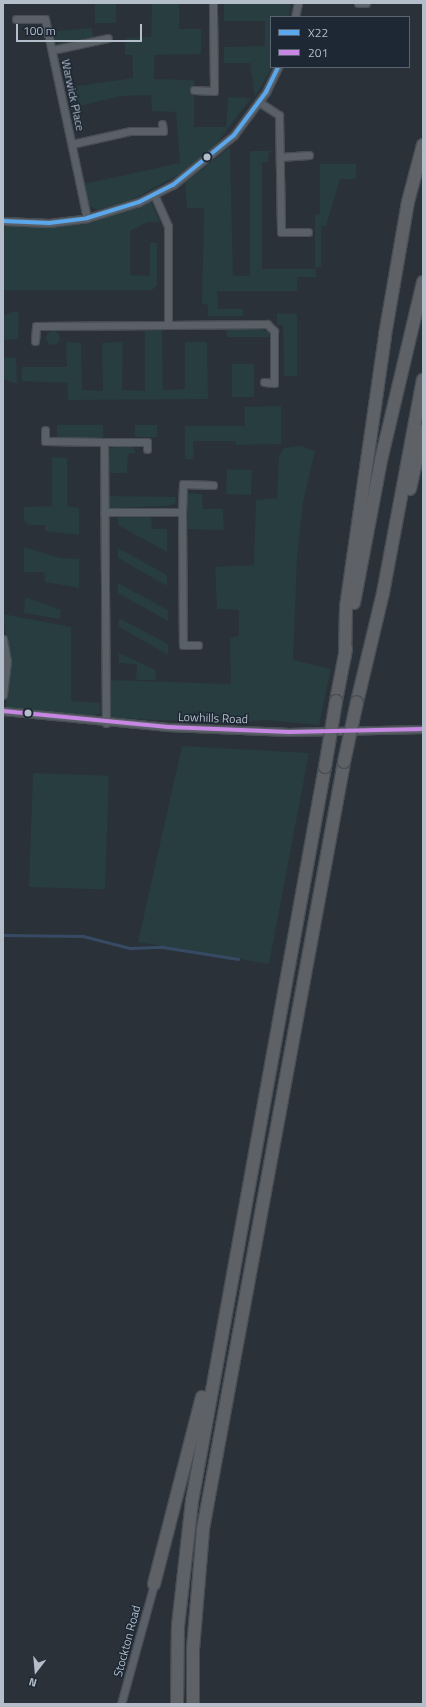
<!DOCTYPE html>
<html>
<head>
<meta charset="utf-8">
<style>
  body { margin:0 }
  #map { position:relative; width:426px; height:1707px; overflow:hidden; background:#2a3139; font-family:"Titillium Web",sans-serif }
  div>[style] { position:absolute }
  .green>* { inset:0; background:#273d3f; transform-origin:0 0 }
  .round { border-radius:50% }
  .stream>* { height:2.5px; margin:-1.25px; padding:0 1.25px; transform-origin:1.25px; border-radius:1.25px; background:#364b63 }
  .roads { filter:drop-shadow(1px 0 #484d54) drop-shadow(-1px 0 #484d54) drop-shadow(0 1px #484d54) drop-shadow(0 -1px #484d54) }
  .minor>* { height:7px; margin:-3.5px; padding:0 3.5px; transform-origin:3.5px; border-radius:3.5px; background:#5a6067 }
  .trunk>* { height:12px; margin:-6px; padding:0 6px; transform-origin:6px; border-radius:6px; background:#5e6267 }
  .bridges { filter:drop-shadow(1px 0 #474d55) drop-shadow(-1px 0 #474d55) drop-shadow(0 1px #474d55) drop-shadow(0 -1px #474d55) }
  .trunk-bridge>* { height:12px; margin:-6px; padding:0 6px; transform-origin:6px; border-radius:6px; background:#5e6267 }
  .bus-1>* { height:4px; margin:-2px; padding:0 2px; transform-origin:2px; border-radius:2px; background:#5aa8eb }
  .bus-2>* { height:4px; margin:-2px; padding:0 2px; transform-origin:2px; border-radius:2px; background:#c787e3 }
  .dots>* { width:11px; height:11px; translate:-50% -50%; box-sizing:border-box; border:2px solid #1d2834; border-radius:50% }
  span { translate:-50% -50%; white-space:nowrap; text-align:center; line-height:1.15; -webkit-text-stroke:3px #1d2834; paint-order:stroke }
  .street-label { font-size:12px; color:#b4beca }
  .frame { position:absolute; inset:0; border:4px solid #b4beca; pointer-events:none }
  .legend { position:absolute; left:270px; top:16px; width:140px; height:52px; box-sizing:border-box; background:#1d2834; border:1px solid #596470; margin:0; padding:5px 7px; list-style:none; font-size:12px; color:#b4beca }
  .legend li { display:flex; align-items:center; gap:8px; height:20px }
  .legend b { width:20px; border:1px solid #596470 }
  .north { position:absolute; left:16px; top:1651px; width:40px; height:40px; -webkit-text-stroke:3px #1d2834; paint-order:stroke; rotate:196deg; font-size:11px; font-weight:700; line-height:16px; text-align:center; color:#b4beca }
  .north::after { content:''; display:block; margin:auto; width:14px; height:18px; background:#b4beca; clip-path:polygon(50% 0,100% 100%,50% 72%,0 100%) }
  .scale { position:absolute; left:16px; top:24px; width:126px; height:18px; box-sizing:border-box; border:2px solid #b4beca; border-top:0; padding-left:5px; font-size:12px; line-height:14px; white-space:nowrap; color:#b4beca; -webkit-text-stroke:3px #1d2834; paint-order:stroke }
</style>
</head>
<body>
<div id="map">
  <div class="green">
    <i style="left:95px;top:3px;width:21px;height:20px"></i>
    <i style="clip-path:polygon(152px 3px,179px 3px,179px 29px,201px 29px,201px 54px,154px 55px,154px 79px,194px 80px,194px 127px,226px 127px,228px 97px,251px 98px,214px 147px,183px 172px,128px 202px,97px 210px,88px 205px,84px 184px,180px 163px,176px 112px,152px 111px,151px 95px,121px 96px,75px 107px,71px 87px,133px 78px,133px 55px,125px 55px,125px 38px,151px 37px)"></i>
    <i style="clip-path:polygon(224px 3px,291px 3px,289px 17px,271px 17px,272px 67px,255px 97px,250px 63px,224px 63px,224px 47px,265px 46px,265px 21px,224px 21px)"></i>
    <i style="clip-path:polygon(92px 28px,93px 37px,60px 44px,52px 38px,55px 31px)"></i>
    <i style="clip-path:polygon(230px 147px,233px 276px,250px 276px,250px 151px,273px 151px,268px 154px,268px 162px,262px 162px,262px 269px,315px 269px,315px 215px,320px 214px,320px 164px,356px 164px,356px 179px,340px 179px,326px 226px,321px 226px,321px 267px,315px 268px,317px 277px,297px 277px,297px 291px,217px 291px,218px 309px,243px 309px,243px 316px,208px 316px,208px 305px,202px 304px,204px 208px,187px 208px,185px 183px)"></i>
    <i style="clip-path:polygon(151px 202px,160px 222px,148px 222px,130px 231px,130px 275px,150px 276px,150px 243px,157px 243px,157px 285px,152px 290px,3px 290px,3px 227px,79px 225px)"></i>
    <i style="clip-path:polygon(11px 312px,19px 312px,18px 339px,3px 340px,3px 316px)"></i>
    <i style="clip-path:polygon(277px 313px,297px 314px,297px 376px,284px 376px,283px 325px,277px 325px)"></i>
    <i style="clip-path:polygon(227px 329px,261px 329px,269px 333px,269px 337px,227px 337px)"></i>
    <i style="clip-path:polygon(162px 330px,163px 390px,185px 389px,185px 342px,207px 342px,208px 399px,68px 400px,67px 383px,22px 381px,22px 367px,67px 367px,66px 342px,81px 343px,82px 390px,103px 391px,102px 343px,123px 342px,122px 390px,145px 391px,145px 331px)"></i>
    <i class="round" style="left:46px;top:331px;width:14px;height:14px"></i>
    <i style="clip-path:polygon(3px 357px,16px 358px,17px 384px,3px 379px)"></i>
    <i style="left:254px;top:364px;width:33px;height:22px;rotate:90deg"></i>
    <i style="clip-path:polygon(281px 406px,281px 444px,236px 445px,235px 441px,193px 441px,194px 459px,185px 459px,185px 426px,245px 426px,245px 407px)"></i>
    <i style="left:57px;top:425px;width:46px;height:13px"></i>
    <i style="left:135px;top:425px;width:22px;height:12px"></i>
    <i style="clip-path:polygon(133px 445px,136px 453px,128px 454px,127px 473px,108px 473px,109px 448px)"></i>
    <i style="clip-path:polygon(300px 446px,315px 451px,303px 502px,297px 558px,293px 660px,331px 669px,319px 725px,267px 720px,233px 723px,110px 718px,110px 680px,231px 684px,230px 638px,239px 636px,239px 610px,217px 609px,215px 567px,254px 565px,256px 500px,277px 498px,279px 456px,284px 448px)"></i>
    <i style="clip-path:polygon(52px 457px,67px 458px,67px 506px,79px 508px,79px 535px,45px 531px,45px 525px,29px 525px,24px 521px,24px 507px,52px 506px)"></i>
    <i style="left:252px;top:470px;width:25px;height:25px;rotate:92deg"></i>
    <i style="clip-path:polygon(186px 493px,202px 494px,203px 509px,223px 509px,224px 530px,186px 529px)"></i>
    <i style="clip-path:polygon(108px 496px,176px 497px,175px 504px,165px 506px,116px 508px,108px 508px)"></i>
    <i style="clip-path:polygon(118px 515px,151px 516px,152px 529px,167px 529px,167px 552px,118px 525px)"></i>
    <i style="clip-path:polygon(24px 547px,60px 558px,79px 559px,79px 588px,45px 582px,44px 572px,24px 572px)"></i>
    <i style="clip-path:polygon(118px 548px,167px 575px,167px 586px,118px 558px)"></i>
    <i style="clip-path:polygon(118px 583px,168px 610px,168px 621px,118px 593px)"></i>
    <i style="clip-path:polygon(25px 597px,61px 610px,60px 619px,24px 613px)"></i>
    <i style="clip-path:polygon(3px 614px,71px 627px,71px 701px,100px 703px,100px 713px,90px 718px,6px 708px,10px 661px)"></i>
    <i style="clip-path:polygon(119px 618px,168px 644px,168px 655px,119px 627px)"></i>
    <i style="clip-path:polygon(119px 653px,155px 670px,156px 680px,136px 680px,137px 664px,119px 663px)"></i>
    <i style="clip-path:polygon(182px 746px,309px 753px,269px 964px,138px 942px)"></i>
    <i style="left:33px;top:773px;width:76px;height:114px;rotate:2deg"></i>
  </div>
  <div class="stream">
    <i style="left:3px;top:935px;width:80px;rotate:0.7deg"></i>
    <i style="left:83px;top:936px;width:49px;rotate:14.3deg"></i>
    <i style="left:130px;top:948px;width:33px;rotate:-2deg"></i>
    <i style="left:163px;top:947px;width:76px;rotate:9.1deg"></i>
  </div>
  <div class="roads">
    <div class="minor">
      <i style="left:358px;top:3px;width:8px"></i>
      <i style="left:295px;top:17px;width:14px;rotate:-78deg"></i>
      <i style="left:16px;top:19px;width:29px"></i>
      <i style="left:45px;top:19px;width:203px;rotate:78.1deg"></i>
      <i style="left:52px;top:50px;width:57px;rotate:-12.1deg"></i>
      <i style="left:194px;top:90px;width:20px;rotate:3deg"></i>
      <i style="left:214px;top:91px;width:88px;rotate:-90.7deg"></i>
      <i style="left:259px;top:102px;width:24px;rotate:33deg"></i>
      <i style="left:279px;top:115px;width:117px;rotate:89deg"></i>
      <i style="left:281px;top:232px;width:27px"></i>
      <i style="left:72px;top:144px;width:59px;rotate:-12.6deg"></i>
      <i style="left:130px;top:131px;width:33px"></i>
      <i style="left:163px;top:131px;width:7px;rotate:-98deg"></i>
      <i style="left:280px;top:157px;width:29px;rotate:-4deg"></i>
      <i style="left:3px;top:221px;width:46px;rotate:2.5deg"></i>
      <i style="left:49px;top:223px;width:38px;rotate:-7deg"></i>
      <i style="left:87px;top:218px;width:54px;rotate:-17.1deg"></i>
      <i style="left:139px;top:202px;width:38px;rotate:-27deg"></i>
      <i style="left:173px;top:185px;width:79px;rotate:-39.3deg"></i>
      <i style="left:234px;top:135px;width:54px;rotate:-53.3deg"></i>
      <i style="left:266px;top:92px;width:28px;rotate:-64deg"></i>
      <i style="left:168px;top:325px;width:99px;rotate:-0.6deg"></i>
      <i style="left:267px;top:324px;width:10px;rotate:45deg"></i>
      <i style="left:274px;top:331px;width:52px;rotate:90deg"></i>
      <i style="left:274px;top:383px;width:10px;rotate:-174deg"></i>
      <i style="left:35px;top:341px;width:15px;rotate:-86deg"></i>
      <i style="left:36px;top:326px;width:132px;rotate:-0.4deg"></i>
      <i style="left:168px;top:325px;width:99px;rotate:-90deg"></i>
      <i style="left:168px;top:226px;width:34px;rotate:-114deg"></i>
      <i style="left:45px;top:430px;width:11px;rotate:90deg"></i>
      <i style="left:45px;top:441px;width:59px;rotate:1deg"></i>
      <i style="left:104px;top:442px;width:281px;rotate:89.6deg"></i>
      <i style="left:104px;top:442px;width:43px"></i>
      <i style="left:147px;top:442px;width:7px;rotate:90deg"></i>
      <i style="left:104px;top:512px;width:78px"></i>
      <i style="left:182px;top:512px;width:133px;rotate:89.6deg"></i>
      <i style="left:183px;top:645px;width:15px"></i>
      <i style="left:182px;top:512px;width:28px;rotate:-88deg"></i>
      <i style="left:183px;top:484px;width:30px;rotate:2deg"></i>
      <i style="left:3px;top:639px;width:22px;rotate:80deg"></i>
      <i style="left:7px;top:661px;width:34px;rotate:97deg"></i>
      <i style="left:3px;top:711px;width:166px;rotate:5.5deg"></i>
      <i style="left:168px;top:727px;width:121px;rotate:2.4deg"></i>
      <i style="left:289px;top:732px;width:134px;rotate:-1.3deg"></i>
      <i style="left:121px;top:1704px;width:124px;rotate:-74.6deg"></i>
    </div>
    <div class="trunk">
      <i style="left:410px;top:489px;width:60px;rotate:-77.6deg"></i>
      <i style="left:354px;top:603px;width:146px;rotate:-79.3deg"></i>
      <i style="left:381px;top:460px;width:183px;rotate:-76.7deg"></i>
      <i style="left:345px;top:656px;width:49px;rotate:-88.8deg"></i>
      <i style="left:346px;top:607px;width:275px;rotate:-81.8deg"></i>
      <i style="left:385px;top:335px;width:135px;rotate:-80.2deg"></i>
      <i style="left:408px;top:202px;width:59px;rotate:-75.3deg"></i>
      <i style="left:336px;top:701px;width:53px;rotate:-79.1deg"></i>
      <i style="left:357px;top:702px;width:112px;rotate:-76.6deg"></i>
      <i style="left:383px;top:593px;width:217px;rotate:-79.4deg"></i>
      <i style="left:154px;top:1584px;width:193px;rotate:-75.6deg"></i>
      <i style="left:177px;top:1704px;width:78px;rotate:-89.3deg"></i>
      <i style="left:178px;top:1626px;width:126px;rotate:-83.6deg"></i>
      <i style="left:192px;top:1501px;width:746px;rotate:-79.73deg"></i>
      <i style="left:193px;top:1704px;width:55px;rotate:-90deg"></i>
      <i style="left:193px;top:1649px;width:120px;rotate:-85.2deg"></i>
      <i style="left:203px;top:1529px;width:780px;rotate:-79.58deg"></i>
    </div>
  </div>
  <div class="bridges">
    <div class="trunk-bridge">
      <i style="left:344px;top:762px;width:61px;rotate:-77.8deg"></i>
      <i style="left:325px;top:767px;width:67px;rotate:-80.5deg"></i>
    </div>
  </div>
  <div class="bus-1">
    <i style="left:3px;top:221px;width:46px;rotate:2.5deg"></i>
    <i style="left:49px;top:223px;width:38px;rotate:-7deg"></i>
    <i style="left:87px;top:218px;width:54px;rotate:-17.1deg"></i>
    <i style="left:139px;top:202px;width:38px;rotate:-27deg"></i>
    <i style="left:173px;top:185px;width:79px;rotate:-39.3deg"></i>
    <i style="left:234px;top:135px;width:54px;rotate:-53.3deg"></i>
    <i style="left:266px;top:92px;width:28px;rotate:-64deg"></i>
  </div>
  <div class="bus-2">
    <i style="left:3px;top:711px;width:166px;rotate:5.5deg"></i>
    <i style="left:168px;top:727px;width:121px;rotate:2.4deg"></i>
    <i style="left:289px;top:732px;width:134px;rotate:-1.3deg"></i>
  </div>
  <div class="dots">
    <i style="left:207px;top:157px;background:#b4beca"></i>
    <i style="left:28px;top:713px;background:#b4beca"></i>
  </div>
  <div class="street-label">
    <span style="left:73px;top:95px;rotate:78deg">Warwick Place</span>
    <span style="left:213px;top:718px;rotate:2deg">Lowhills Road</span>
    <span style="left:127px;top:1641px;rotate:-75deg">Stockton Road</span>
  </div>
  <div class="frame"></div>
  <ul class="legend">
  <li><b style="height:5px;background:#5aa8eb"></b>X22</li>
  <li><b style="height:5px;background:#c787e3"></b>201</li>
  </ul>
  <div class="north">N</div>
  <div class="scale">100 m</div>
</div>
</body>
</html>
